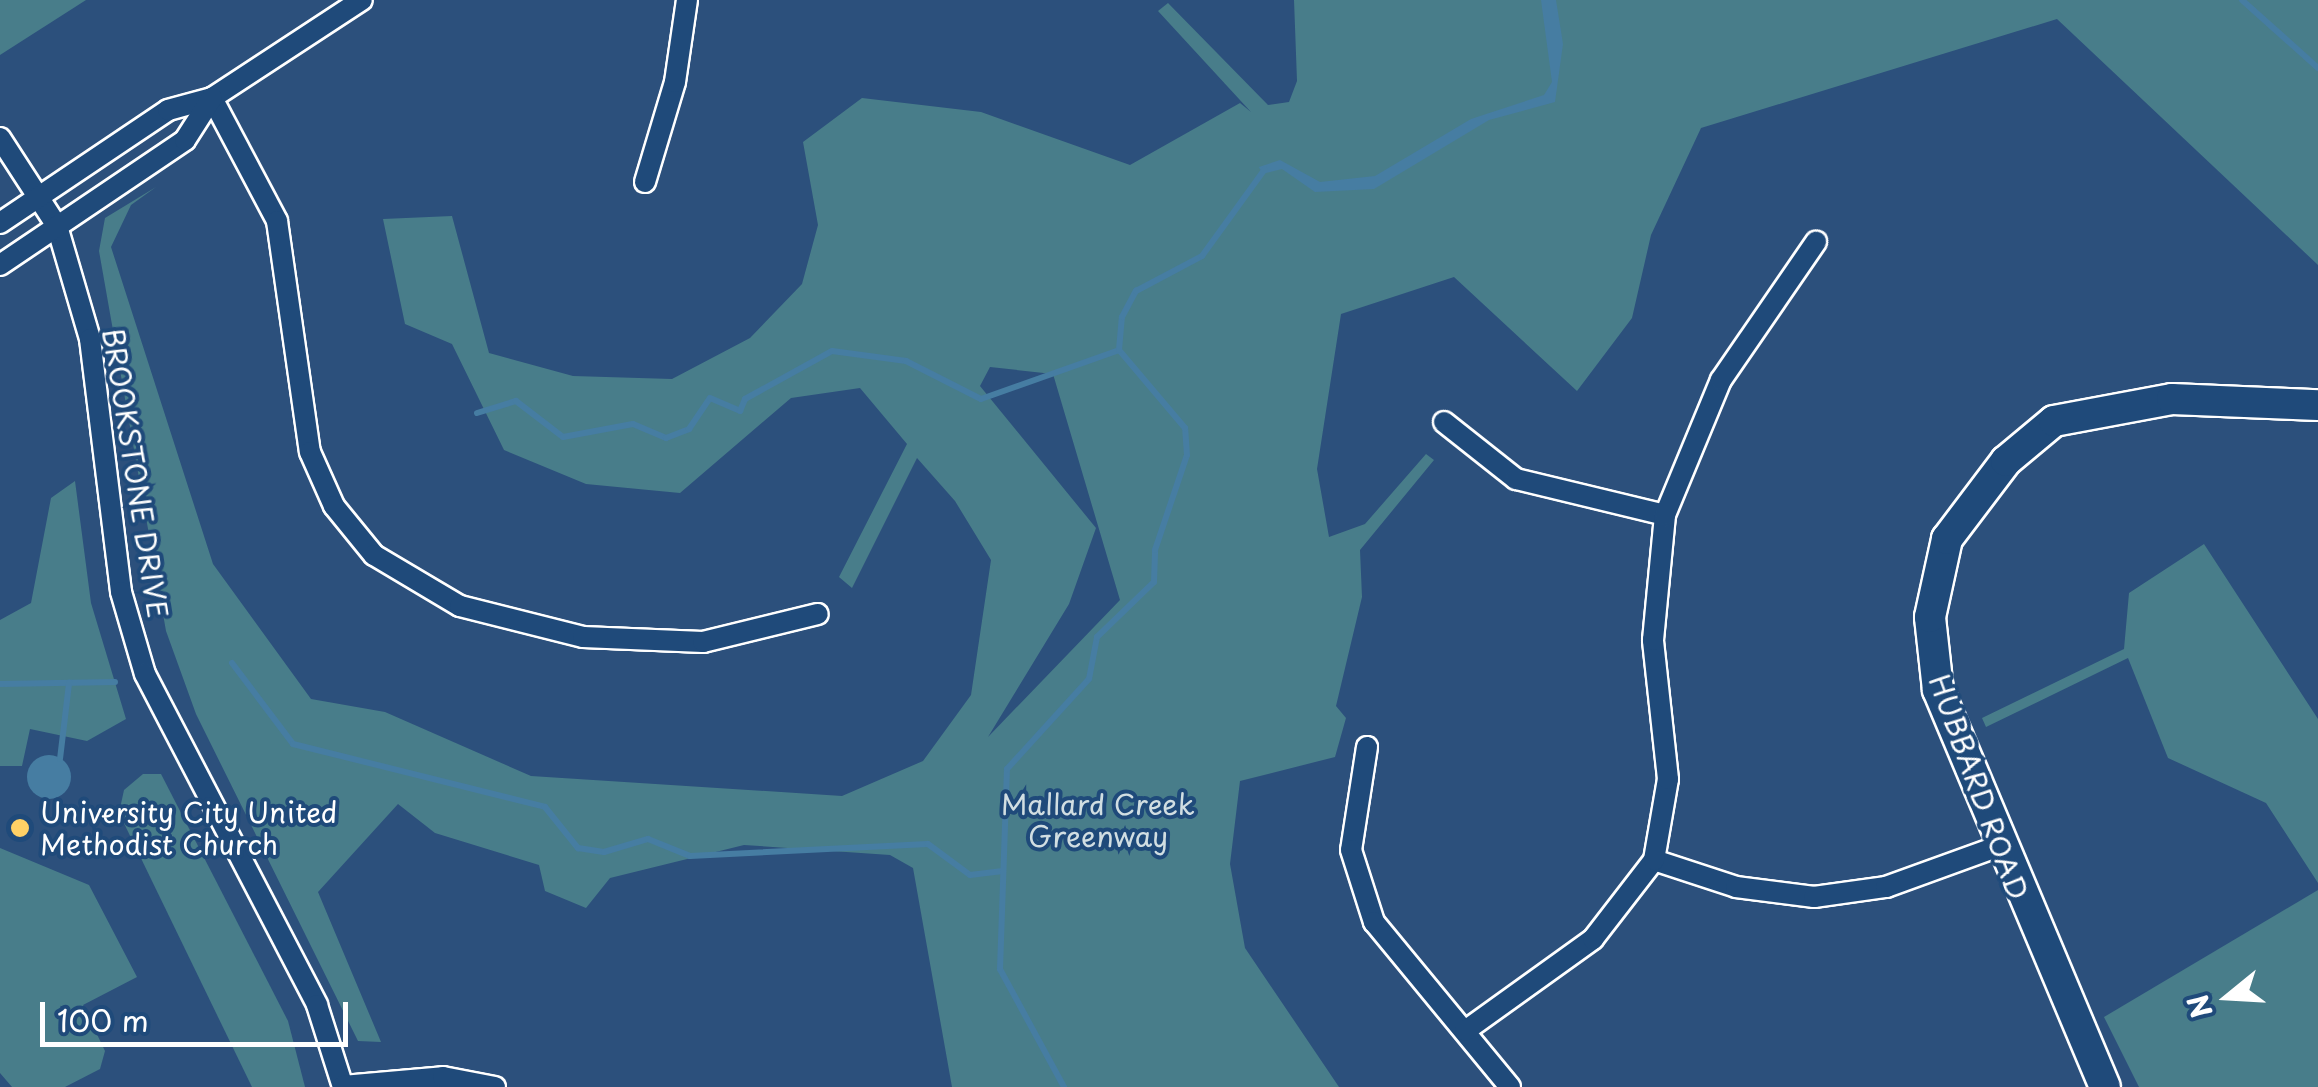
<!DOCTYPE html>
<html>
<head>
<meta charset="utf-8">
<style>
  body { margin:0 }
  #map { position:relative; width:2318px; height:1087px; overflow:hidden; background:#2c507c; font-family:"Playpen Sans",sans-serif }
  div>[style] { position:absolute }
  .green>* { inset:0; background:#487d8a }
  .water>* { inset:0; background:#467da2 }
  .round { border-radius:50% }
  .stream>* { height:6px; margin:-3px; padding:0 3px; transform-origin:3px; border-radius:3px; background:#467da2 }
  .roads { filter:drop-shadow(2px 0 #fff) drop-shadow(-2px 0 #fff) drop-shadow(0 2px #fff) drop-shadow(0 -2px #fff) }
  .street>* { height:20px; margin:-10px; padding:0 10px; transform-origin:10px; border-radius:10px; background:#1f4a7a }
  .secondary>* { height:30px; margin:-15px; padding:0 15px; transform-origin:15px; border-radius:15px; background:#1f4a7a }
  .dots>* { width:28px; height:28px; translate:-50% -50%; box-sizing:border-box; border:5px solid #1f4a7a; border-radius:50% }
  span { translate:-50% -50%; white-space:nowrap; text-align:center; line-height:1.15; -webkit-text-stroke:8px #1f4a7a; paint-order:stroke }
  .street-label { font-size:28px; color:#fff }
  .park-label { font-size:28px; color:#d1dee2 }
  .poi-label { font-size:28px; color:#fff }
  .left { translate:0 -50%; text-align:left }
  .north { position:absolute; left:2178px; top:947px; width:100px; height:100px; -webkit-text-stroke:8px #1f4a7a; paint-order:stroke; rotate:252deg; font-size:28px; font-weight:700; line-height:40px; text-align:center; color:#fff }
  .north::after { content:''; display:block; margin:auto; width:35px; height:45px; background:#fff; clip-path:polygon(50% 0,100% 100%,50% 72%,0 100%) }
  .scale { position:absolute; left:40px; top:1002px; width:308px; height:45px; box-sizing:border-box; border:5px solid #fff; border-top:0; padding-left:12px; font-size:30px; line-height:35px; white-space:nowrap; color:#fff; -webkit-text-stroke:8px #1f4a7a; paint-order:stroke }
</style>
</head>
<body>
<div id="map">
  <div class="green">
    <i style="clip-path:polygon(0 0,86px 0,0 55px)"></i>
    <i style="clip-path:polygon(evenodd,1294px 0,2318px 0,2318px 265px,2057px 19px,1701px 128px,1651px 235px,1632px 318px,1577px 391px,1454px 277px,1341px 314px,1317px 469px,1329px 537px,1365px 524px,1426px 454px,1434px 460px,1360px 550px,1362px 597px,1336px 706px,1346px 718px,1335px 757px,1240px 781px,1230px 864px,1245px 948px,1339px 1087px,952px 1087px,913px 868px,890px 855px,744px 845px,610px 878px,586px 908px,545px 891px,539px 865px,435px 833px,398px 804px,318px 892px,381px 1042px,358px 1041px,196px 714px,166px 631px,99px 251px,105px 218px,156px 187px,131px 205px,111px 247px,213px 564px,311px 699px,385px 712px,531px 776px,842px 796px,923px 761px,971px 695px,991px 560px,955px 501px,917px 458px,852px 588px,839px 577px,907px 444px,860px 388px,791px 398px,680px 493px,586px 484px,504px 450px,452px 344px,405px 324px,383px 219px,452px 216px,489px 353px,573px 376px,672px 379px,750px 338px,802px 284px,818px 225px,803px 142px,862px 98px,981px 112px,1130px 165px,1240px 103px,1251px 112px,1158px 11px,1168px 3px,1268px 105px,1289px 102px,1297px 81px,1294px 0,990px 367px,1053px 374px,1120px 600px,988px 737px,1069px 604px,1096px 528px,980px 386px,990px 367px)"></i>
    <i style="clip-path:polygon(75px 481px,91px 603px,126px 719px,87px 741px,30px 729px,22px 766px,0 766px,0 620px,31px 603px,51px 498px)"></i>
    <i style="clip-path:polygon(2204px 544px,2318px 719px,2318px 883px,2266px 803px,2168px 758px,2128px 658px,1986px 727px,1982px 718px,2124px 649px,2129px 593px)"></i>
    <i style="clip-path:polygon(143px 774px,161px 774px,288px 1021px,305px 1087px,252px 1087px,119px 813px,124px 790px)"></i>
    <i style="clip-path:polygon(0 848px,89px 885px,137px 977px,83px 1005px,105px 1051px,100px 1069px,65px 1087px,12px 1087px,0 1073px)"></i>
    <i style="clip-path:polygon(2318px 890px,2318px 1087px,2139px 1087px,2104px 1017px)"></i>
  </div>
  <div class="water">
    <i style="clip-path:polygon(1541px 0,1556px 0,1563px 44px,1555px 102px,1489px 120px,1374px 189px,1315px 192px,1282px 169px,1262px 174px,1259px 167px,1280px 160px,1320px 182px,1375px 176px,1471px 119px,1544px 95px,1552px 82px)"></i>
    <i class="round" style="left:27px;top:755px;width:44px;height:44px"></i>
  </div>
  <div class="stream">
    <i style="left:2242px;top:0;width:102px;rotate:41.8deg"></i>
    <i style="left:477px;top:413px;width:41px;rotate:-17.1deg"></i>
    <i style="left:516px;top:401px;width:59px;rotate:37.5deg"></i>
    <i style="left:563px;top:437px;width:71px;rotate:-10.5deg"></i>
    <i style="left:633px;top:424px;width:36px;rotate:23deg"></i>
    <i style="left:666px;top:438px;width:25px;rotate:-21deg"></i>
    <i style="left:689px;top:429px;width:37px;rotate:-56deg"></i>
    <i style="left:710px;top:398px;width:33px;rotate:23deg"></i>
    <i style="left:740px;top:411px;width:13px;rotate:-67deg"></i>
    <i style="left:745px;top:399px;width:99px;rotate:-28.9deg"></i>
    <i style="left:832px;top:351px;width:75px;rotate:7.7deg"></i>
    <i style="left:906px;top:361px;width:84px;rotate:26.9deg"></i>
    <i style="left:981px;top:399px;width:146px;rotate:-19.5deg"></i>
    <i style="left:232px;top:663px;width:101px;rotate:53deg"></i>
    <i style="left:293px;top:744px;width:260px;rotate:14deg"></i>
    <i style="left:545px;top:807px;width:53px;rotate:51.2deg"></i>
    <i style="left:578px;top:848px;width:26px;rotate:9deg"></i>
    <i style="left:604px;top:852px;width:46px;rotate:-16.5deg"></i>
    <i style="left:648px;top:839px;width:45px;rotate:22deg"></i>
    <i style="left:690px;top:856px;width:238px;rotate:-2.9deg"></i>
    <i style="left:928px;top:844px;width:52px;rotate:36.4deg"></i>
    <i style="left:970px;top:875px;width:31px;rotate:-7deg"></i>
    <i style="left:0;top:684px;width:115px;rotate:-1deg"></i>
    <i style="left:60px;top:759px;width:77px;rotate:-83.2deg"></i>
    <i style="left:1064px;top:1087px;width:134px;rotate:-118.5deg"></i>
    <i style="left:1000px;top:969px;width:200px;rotate:-88deg"></i>
    <i style="left:1007px;top:769px;width:122px;rotate:-47.7deg"></i>
    <i style="left:1089px;top:679px;width:43px;rotate:-79.2deg"></i>
    <i style="left:1097px;top:637px;width:79px;rotate:-44deg"></i>
    <i style="left:1154px;top:582px;width:32px;rotate:-88deg"></i>
    <i style="left:1155px;top:550px;width:100px;rotate:-71.4deg"></i>
    <i style="left:1187px;top:455px;width:27px;rotate:-94deg"></i>
    <i style="left:1185px;top:428px;width:102px;rotate:-130.2deg"></i>
    <i style="left:1119px;top:350px;width:33px;rotate:-85deg"></i>
    <i style="left:1122px;top:317px;width:30px;rotate:-62deg"></i>
    <i style="left:1136px;top:291px;width:75px;rotate:-27.9deg"></i>
    <i style="left:1202px;top:256px;width:107px;rotate:-54.1deg"></i>
  </div>
  <div class="roads">
    <div class="street">
      <i style="left:212px;top:98px;width:139px;rotate:62.1deg"></i>
      <i style="left:277px;top:221px;width:233px;rotate:81.9deg"></i>
      <i style="left:310px;top:452px;width:59px;rotate:66deg"></i>
      <i style="left:334px;top:506px;width:63px;rotate:50.8deg"></i>
      <i style="left:374px;top:555px;width:100px;rotate:30.7deg"></i>
      <i style="left:460px;top:606px;width:127px;rotate:14.1deg"></i>
      <i style="left:583px;top:637px;width:120px;rotate:2.4deg"></i>
      <i style="left:703px;top:642px;width:118px;rotate:-13.7deg"></i>
      <i style="left:0;top:138px;width:105px;rotate:57.1deg"></i>
      <i style="left:57px;top:226px;width:118px;rotate:73.7deg"></i>
      <i style="left:90px;top:339px;width:255px;rotate:83deg"></i>
      <i style="left:121px;top:592px;width:85px;rotate:73.7deg"></i>
      <i style="left:145px;top:674px;width:373px;rotate:62.5deg"></i>
      <i style="left:317px;top:1005px;width:86px;rotate:72.4deg"></i>
      <i style="left:645px;top:182px;width:104px;rotate:-73.3deg"></i>
      <i style="left:675px;top:82px;width:83px;rotate:-81.7deg"></i>
      <i style="left:0;top:223px;width:202px;rotate:-33.9deg"></i>
      <i style="left:168px;top:110px;width:46px;rotate:-15.3deg"></i>
      <i style="left:212px;top:98px;width:179px;rotate:-33.2deg"></i>
      <i style="left:0;top:265px;width:223px;rotate:-34deg"></i>
      <i style="left:185px;top:140px;width:50px;rotate:-57.3deg"></i>
      <i style="left:1444px;top:422px;width:92px;rotate:38.4deg"></i>
      <i style="left:1516px;top:479px;width:153px;rotate:13.6deg"></i>
      <i style="left:1367px;top:747px;width:104px;rotate:98.8deg"></i>
      <i style="left:1351px;top:850px;width:76px;rotate:72.3deg"></i>
      <i style="left:1374px;top:922px;width:214px;rotate:50.5deg"></i>
      <i style="left:1654px;top:860px;width:86px;rotate:18.2deg"></i>
      <i style="left:1736px;top:887px;width:79px;rotate:7.3deg"></i>
      <i style="left:1814px;top:897px;width:73px;rotate:-7.9deg"></i>
      <i style="left:1886px;top:887px;width:120px;rotate:-19.9deg"></i>
      <i style="left:1465px;top:1031px;width:158px;rotate:-35.7deg"></i>
      <i style="left:1593px;top:939px;width:100px;rotate:-52.3deg"></i>
      <i style="left:1654px;top:860px;width:82px;rotate:-80.2deg"></i>
      <i style="left:1668px;top:779px;width:140px;rotate:-96.2deg"></i>
      <i style="left:1653px;top:640px;width:126px;rotate:-84.5deg"></i>
      <i style="left:1665px;top:515px;width:146px;rotate:-67.5deg"></i>
      <i style="left:1721px;top:380px;width:168px;rotate:-55.5deg"></i>
      <i style="left:343px;top:1086px;width:100px;rotate:-5.1deg"></i>
      <i style="left:443px;top:1077px;width:53px;rotate:10.9deg"></i>
    </div>
    <div class="secondary">
      <i style="left:2105px;top:1087px;width:431px;rotate:-112.8deg"></i>
      <i style="left:1938px;top:690px;width:73px;rotate:-96.3deg"></i>
      <i style="left:1930px;top:617px;width:80px;rotate:-77.7deg"></i>
      <i style="left:1947px;top:539px;width:98px;rotate:-52.9deg"></i>
      <i style="left:2006px;top:461px;width:62px;rotate:-39.8deg"></i>
      <i style="left:2054px;top:421px;width:120px;rotate:-10.6deg"></i>
      <i style="left:2172px;top:399px;width:146px;rotate:2.4deg"></i>
    </div>
  </div>
  <div class="dots">
    <i style="left:20px;top:828px;background:#ffd166"></i>
  </div>
  <div class="street-label">
    <span style="left:136px;top:473px;rotate:81deg">BROOKSTONE DRIVE</span>
    <span style="left:1979px;top:787px;rotate:70deg">HUBBARD ROAD</span>
  </div>
  <div class="park-label">
    <span style="left:1098px;top:820px">Mallard Creek<br>Greenway</span>
  </div>
  <div class="poi-label">
    <span class="left" style="left:40px;top:828px">University City United<br>Methodist Church</span>
  </div>
  <div class="north">N</div>
  <div class="scale">100 m</div>
</div>
</body>
</html>
